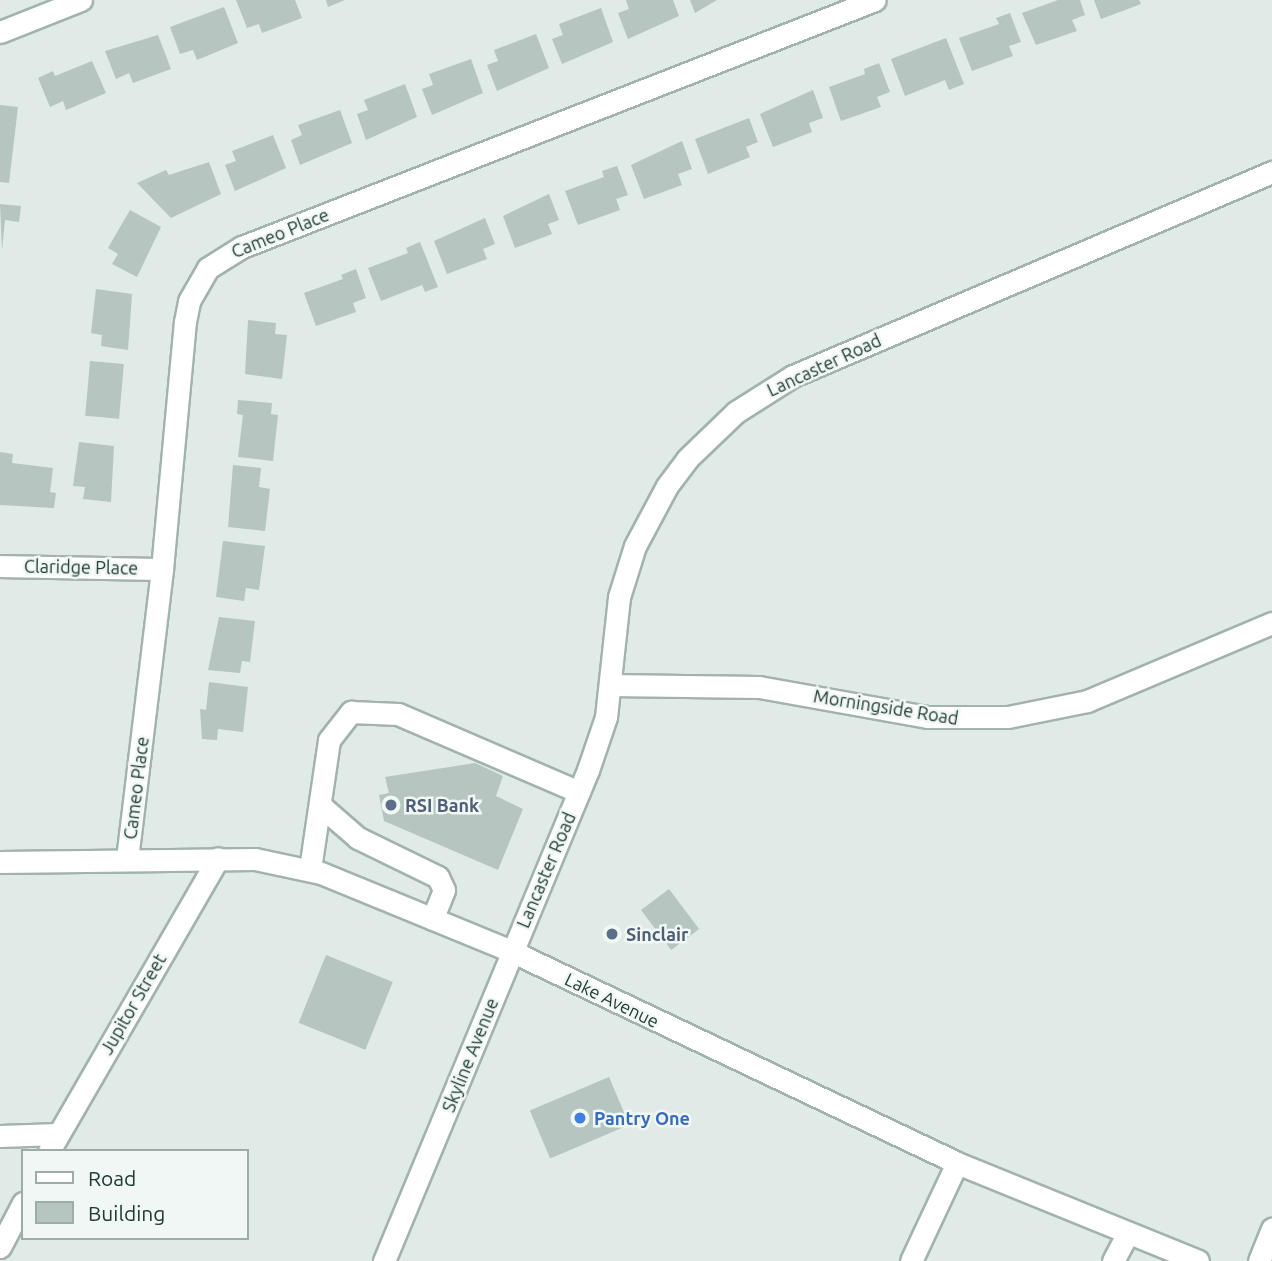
<!DOCTYPE html>
<html>
<head>
<meta charset="utf-8">
<style>
  body { margin:0 }
  #map { position:relative; width:1272px; height:1261px; overflow:hidden; background:#e0eae6; font-family:Ubuntu,sans-serif }
  div>[style] { position:absolute }
  .building>* { inset:0; background:#b6c5bf; transform-origin:0 0 }
  .roads { filter:drop-shadow(2px 0 #a3b2ad) drop-shadow(-2px 0 #a3b2ad) drop-shadow(0 2px #a3b2ad) drop-shadow(0 -2px #a3b2ad) }
  .minor>* { height:21px; margin:-10.5px; padding:0 10.5px; transform-origin:10.5px; border-radius:10.5px; background:#fff }
  .dots>* { width:19px; height:19px; translate:-50% -50%; box-sizing:border-box; border:4px solid #f0f7f4; border-radius:50% }
  span { translate:-50% -50%; white-space:nowrap; text-align:center; line-height:1.15; -webkit-text-stroke:5px #f0f7f4; paint-order:stroke }
  .street-label { font-size:18px; color:#223a35 }
  .service-label { font-size:18px; color:#4e5e75; font-weight:700 }
  .left { translate:0 -50%; text-align:left }
  .shop-label { font-size:18px; color:#366cbe; font-weight:700 }
  .legend { position:absolute; left:21px; top:1149px; width:228px; height:91px; box-sizing:border-box; background:#f0f7f4; border:2px solid #9eaba8; margin:0; padding:9px 12px; list-style:none; font-size:21px; color:#223a35 }
  .legend li { display:flex; align-items:center; gap:14px; height:35px }
  .legend b { width:35px; border:2px solid #9eaba8 }
</style>
</head>
<body>
<div id="map">
  <div class="building">
    <i style="clip-path:polygon(236px 0,295px 0,302px 18px,262px 33px,259px 24px,247px 28px)"></i>
    <i style="clip-path:polygon(326px 0,345px 0,328px 7px)"></i>
    <i style="clip-path:polygon(626px 0,673px 0,679px 16px,628px 39px,618px 13px,629px 9px)"></i>
    <i style="clip-path:polygon(690px 0,717px 0,695px 13px)"></i>
    <i style="clip-path:polygon(1058px 0,1080px 0,1085px 15px,1072px 20px,1077px 31px,1036px 45px,1022px 13px)"></i>
    <i style="clip-path:polygon(1094px 0,1139px 0,1141px 4px,1101px 19px)"></i>
    <i style="clip-path:polygon(224px 7px,238px 43px,197px 60px,193px 50px,180px 54px,170px 27px)"></i>
    <i style="clip-path:polygon(601px 8px,613px 42px,562px 64px,552px 39px,563px 35px,559px 24px)"></i>
    <i style="clip-path:polygon(1010px 13px,1021px 42px,1009px 46px,1013px 56px,972px 71px,959px 38px,999px 24px,996px 18px)"></i>
    <i style="clip-path:polygon(536px 34px,549px 68px,497px 91px,487px 65px,498px 61px,494px 50px)"></i>
    <i style="clip-path:polygon(158px 35px,171px 69px,133px 83px,129px 73px,116px 79px,105px 51px)"></i>
    <i style="clip-path:polygon(946px 38px,964px 84px,949px 90px,945px 80px,905px 96px,891px 59px)"></i>
    <i style="clip-path:polygon(471px 59px,483px 93px,432px 115px,422px 89px,433px 85px,429px 74px)"></i>
    <i style="clip-path:polygon(92px 61px,106px 93px,66px 110px,63px 101px,50px 107px,38px 78px,53px 71px,55px 76px)"></i>
    <i style="clip-path:polygon(879px 63px,890px 92px,877px 97px,881px 107px,841px 121px,829px 87px,865px 74px,864px 69px)"></i>
    <i style="clip-path:polygon(405px 84px,417px 117px,366px 140px,357px 114px,368px 110px,364px 100px)"></i>
    <i style="clip-path:polygon(813px 90px,823px 118px,809px 123px,812px 132px,773px 147px,760px 114px)"></i>
    <i style="clip-path:polygon(0 105px,18px 107px,9px 183px,0 182px)"></i>
    <i style="clip-path:polygon(340px 110px,352px 143px,300px 165px,291px 140px,302px 135px,298px 125px)"></i>
    <i style="clip-path:polygon(749px 118px,758px 142px,746px 147px,750px 157px,708px 174px,695px 139px)"></i>
    <i style="clip-path:polygon(273px 135px,286px 168px,235px 191px,225px 165px,236px 161px,232px 151px)"></i>
    <i style="clip-path:polygon(682px 141px,692px 169px,678px 174px,682px 185px,644px 199px,631px 165px)"></i>
    <i style="clip-path:polygon(209px 162px,221px 194px,171px 218px,137px 183px,166px 170px,169px 175px)"></i>
    <i style="clip-path:polygon(617px 166px,628px 195px,616px 199px,620px 210px,578px 225px,565px 191px,604px 177px,602px 171px)"></i>
    <i style="clip-path:polygon(549px 194px,559px 220px,548px 224px,552px 234px,515px 248px,503px 216px)"></i>
    <i style="clip-path:polygon(0 204px,21px 206px,19px 222px,5px 220px,2px 250px)"></i>
    <i style="clip-path:polygon(130px 210px,161px 227px,137px 277px,112px 264px,118px 254px,108px 248px)"></i>
    <i style="clip-path:polygon(485px 218px,495px 244px,483px 249px,487px 259px,447px 274px,434px 241px)"></i>
    <i style="clip-path:polygon(420px 242px,438px 287px,425px 292px,422px 285px,381px 301px,368px 268px,408px 253px,406px 248px)"></i>
    <i style="clip-path:polygon(356px 269px,366px 298px,353px 303px,356px 312px,316px 326px,304px 293px,343px 279px,341px 275px)"></i>
    <i style="clip-path:polygon(96px 289px,132px 294px,128px 350px,101px 346px,102px 335px,91px 333px)"></i>
    <i style="clip-path:polygon(248px 320px,276px 323px,275px 334px,287px 335px,282px 379px,245px 374px)"></i>
    <i style="left:90px;top:361px;width:34px;height:55px;rotate:5deg"></i>
    <i style="clip-path:polygon(238px 400px,272px 403px,271px 414px,278px 415px,273px 461px,238px 457px,243px 415px,237px 414px)"></i>
    <i style="clip-path:polygon(79px 442px,114px 446px,111px 502px,83px 499px,85px 487px,73px 486px)"></i>
    <i style="clip-path:polygon(0 452px,13px 454px,12px 463px,53px 468px,50px 492px,56px 493px,54px 508px,0 505px)"></i>
    <i style="clip-path:polygon(233px 465px,261px 468px,259px 487px,270px 489px,265px 531px,228px 527px)"></i>
    <i style="clip-path:polygon(223px 541px,265px 546px,259px 590px,246px 588px,244px 601px,216px 597px)"></i>
    <i style="clip-path:polygon(219px 617px,255px 621px,250px 662px,242px 661px,240px 673px,208px 670px)"></i>
    <i style="clip-path:polygon(209px 682px,248px 687px,243px 732px,218px 729px,217px 740px,202px 739px,200px 709px,206px 710px)"></i>
    <i style="clip-path:polygon(475px 763px,503px 776px,496px 796px,523px 809px,498px 870px,384px 821px,379px 795px,389px 793px,385px 777px)"></i>
    <i style="left:669px;top:889px;width:50px;height:35px;rotate:53deg"></i>
    <i style="left:326px;top:955px;width:72px;height:73px;rotate:22deg"></i>
    <i style="left:609px;top:1077px;width:52px;height:86px;rotate:67deg"></i>
  </div>
  <div class="roads">
    <div class="minor">
      <i style="left:0;top:32px;width:87px;rotate:-21.6deg"></i>
      <i style="left:0;top:566px;width:162px;rotate:1.1deg"></i>
      <i style="left:610px;top:685px;width:149px;rotate:0.8deg"></i>
      <i style="left:759px;top:687px;width:171px;rotate:10.1deg"></i>
      <i style="left:927px;top:717px;width:81px"></i>
      <i style="left:1008px;top:717px;width:81px;rotate:-11.4deg"></i>
      <i style="left:1087px;top:701px;width:201px;rotate:-22.9deg"></i>
      <i style="left:321px;top:806px;width:49px;rotate:40.9deg"></i>
      <i style="left:358px;top:838px;width:89px;rotate:26deg"></i>
      <i style="left:438px;top:877px;width:14px;rotate:65deg"></i>
      <i style="left:444px;top:890px;width:31px;rotate:112deg"></i>
      <i style="left:127px;top:859px;width:292px;rotate:-83.1deg"></i>
      <i style="left:162px;top:569px;width:248px;rotate:-84.7deg"></i>
      <i style="left:185px;top:322px;width:21px;rotate:-79deg"></i>
      <i style="left:189px;top:301px;width:38px;rotate:-60deg"></i>
      <i style="left:208px;top:268px;width:40px;rotate:-32deg"></i>
      <i style="left:242px;top:247px;width:679px;rotate:-21.32deg"></i>
      <i style="left:0;top:862px;width:255px;rotate:-0.7deg"></i>
      <i style="left:255px;top:859px;width:67px;rotate:12deg"></i>
      <i style="left:321px;top:873px;width:205px;rotate:22.3deg"></i>
      <i style="left:511px;top:951px;width:494px;rotate:25.4deg"></i>
      <i style="left:957px;top:1163px;width:260px;rotate:22.1deg"></i>
      <i style="left:310px;top:869px;width:130px;rotate:-81.6deg"></i>
      <i style="left:329px;top:740px;width:36px;rotate:-52deg"></i>
      <i style="left:351px;top:712px;width:47px;rotate:2.4deg"></i>
      <i style="left:398px;top:714px;width:197px;rotate:23.3deg"></i>
      <i style="left:0;top:1136px;width:58px;rotate:-2deg"></i>
      <i style="left:49px;top:1151px;width:338px;rotate:-60deg"></i>
      <i style="left:0;top:1247px;width:50px;rotate:-62.4deg"></i>
      <i style="left:384px;top:1261px;width:532px;rotate:-67.44deg"></i>
      <i style="left:588px;top:770px;width:56px;rotate:-71.2deg"></i>
      <i style="left:606px;top:717px;width:121px;rotate:-83.8deg"></i>
      <i style="left:619px;top:597px;width:53px;rotate:-72.6deg"></i>
      <i style="left:635px;top:546px;width:68px;rotate:-61.9deg"></i>
      <i style="left:667px;top:486px;width:34px;rotate:-53deg"></i>
      <i style="left:687px;top:459px;width:68px;rotate:-43.8deg"></i>
      <i style="left:736px;top:412px;width:67px;rotate:-32.3deg"></i>
      <i style="left:793px;top:376px;width:521px;rotate:-23.07deg"></i>
      <i style="left:911px;top:1261px;width:108px;rotate:-64.9deg"></i>
      <i style="left:1113px;top:1261px;width:32px;rotate:-62deg"></i>
      <i style="left:1259px;top:1261px;width:35px;rotate:-68deg"></i>
    </div>
  </div>
  <div class="dots">
    <i style="left:391px;top:805px;background:#5c6f8a"></i>
    <i style="left:612px;top:934px;background:#5c6f8a"></i>
    <i style="left:580px;top:1118px;background:#3f7fe0"></i>
  </div>
  <div class="street-label">
    <span style="left:280px;top:233px;rotate:-22deg">Cameo Place</span>
    <span style="left:824px;top:365px;rotate:-25deg">Lancaster Road</span>
    <span style="left:81px;top:567px;rotate:1deg">Claridge Place</span>
    <span style="left:886px;top:707px;rotate:9deg">Morningside Road</span>
    <span style="left:136px;top:788px;rotate:-83deg">Cameo Place</span>
    <span style="left:546px;top:870px;rotate:-67deg">Lancaster Road</span>
    <span style="left:612px;top:1000px;rotate:26deg">Lake Avenue</span>
    <span style="left:133px;top:1004px;rotate:-60deg">Jupitor Street</span>
    <span style="left:470px;top:1055px;rotate:-68deg">Skyline Avenue</span>
  </div>
  <div class="service-label">
    <span class="left" style="left:405px;top:805px">RSI Bank</span>
    <span class="left" style="left:626px;top:934px">Sinclair</span>
  </div>
  <div class="shop-label">
    <span class="left" style="left:594px;top:1118px">Pantry One</span>
  </div>
  <ul class="legend">
  <li><b style="height:9px;background:#fff"></b>Road</li>
  <li><b style="height:19px;background:#b6c5bf"></b>Building</li>
  </ul>
</div>
</body>
</html>
